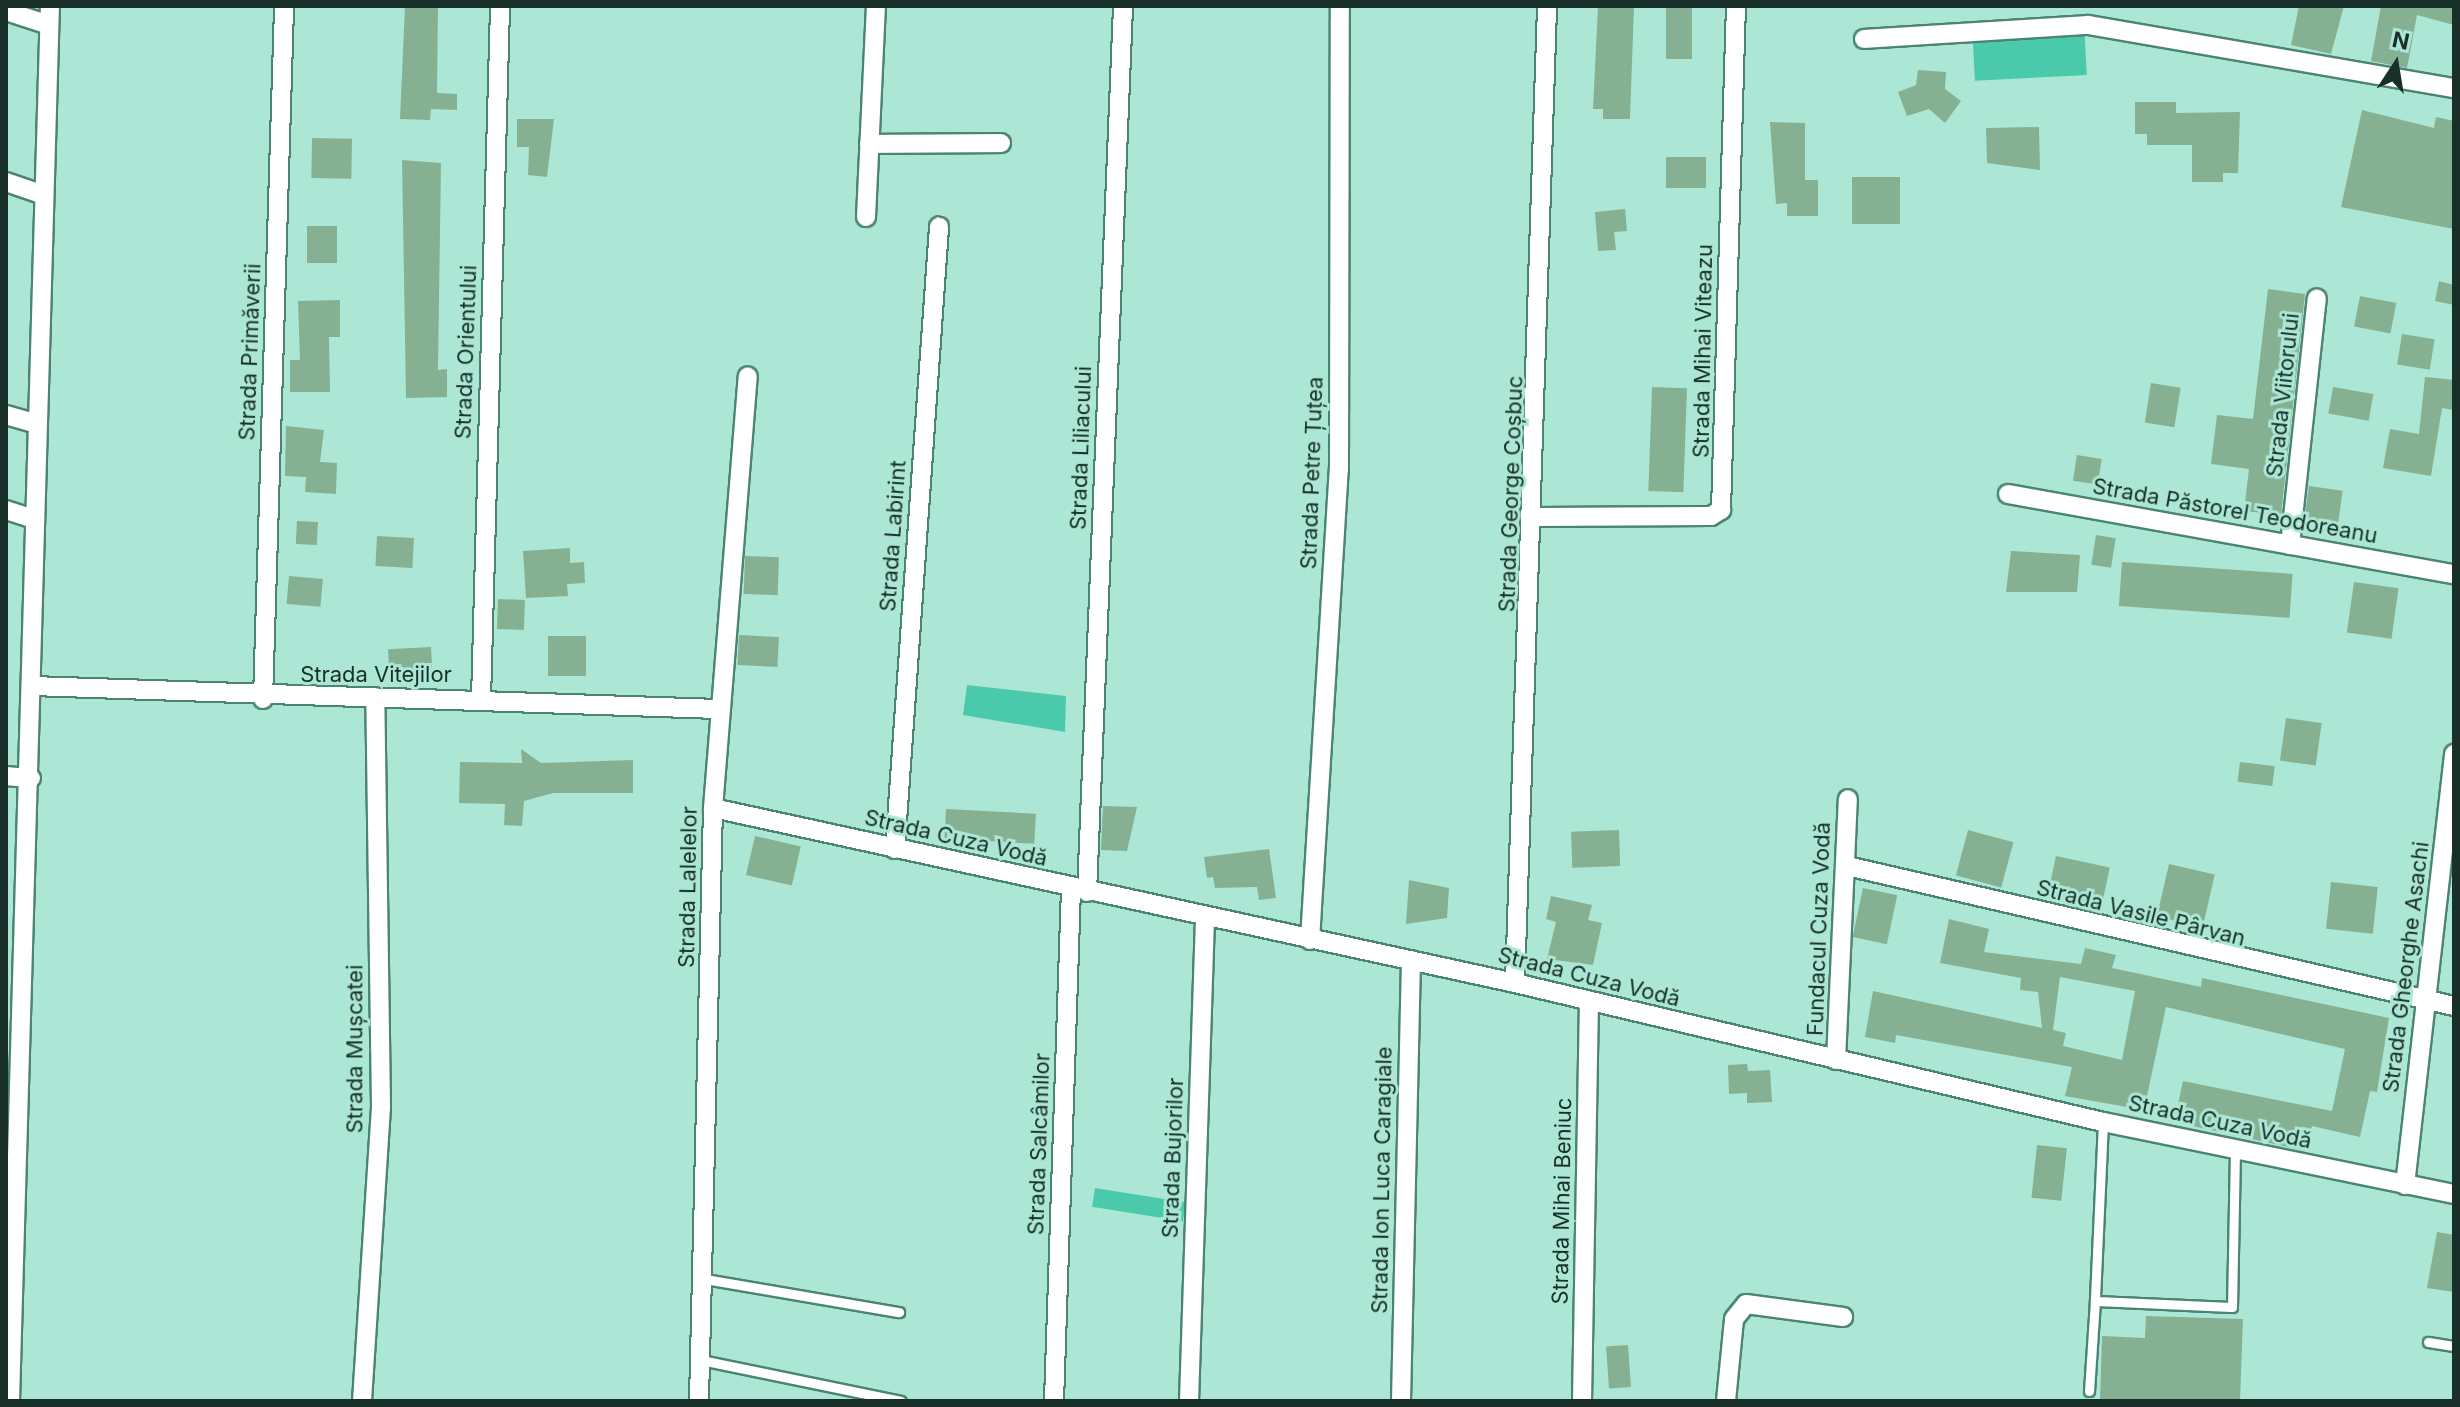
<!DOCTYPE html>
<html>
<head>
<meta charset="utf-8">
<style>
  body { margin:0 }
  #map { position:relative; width:2460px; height:1407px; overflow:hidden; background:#ace7d5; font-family:Inter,sans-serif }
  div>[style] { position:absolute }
  .green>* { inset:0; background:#4bc9ab; transform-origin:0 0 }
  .building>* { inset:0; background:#85b192; transform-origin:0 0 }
  .roads { filter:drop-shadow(2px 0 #4c8474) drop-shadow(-2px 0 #4c8474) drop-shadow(0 2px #4c8474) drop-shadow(0 -2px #4c8474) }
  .lane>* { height:9px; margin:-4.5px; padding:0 4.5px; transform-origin:4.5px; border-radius:4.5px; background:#fff }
  .street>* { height:18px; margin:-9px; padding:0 9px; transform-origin:9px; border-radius:9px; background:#fff }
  span { translate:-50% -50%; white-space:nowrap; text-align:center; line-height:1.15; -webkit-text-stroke:6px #ace7d5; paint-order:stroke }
  .street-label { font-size:22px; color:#183029 }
  .frame { position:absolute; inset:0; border:8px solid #183029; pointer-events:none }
  .north { position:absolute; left:2356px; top:24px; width:80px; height:80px; -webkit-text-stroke:6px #ace7d5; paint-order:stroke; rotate:12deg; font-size:22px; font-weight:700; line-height:32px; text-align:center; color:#183029 }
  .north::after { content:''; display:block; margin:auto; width:28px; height:36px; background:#183029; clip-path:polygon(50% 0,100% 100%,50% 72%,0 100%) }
</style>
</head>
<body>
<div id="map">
  <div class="green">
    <i style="left:2084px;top:22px;width:53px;height:112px;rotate:87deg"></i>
    <i style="clip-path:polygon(967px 685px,1066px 696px,1065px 732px,963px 715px)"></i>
    <i style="left:1095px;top:1188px;width:92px;height:19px;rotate:9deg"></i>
  </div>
  <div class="building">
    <i style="clip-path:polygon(405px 6px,438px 6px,437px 93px,457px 94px,457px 110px,431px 109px,430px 120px,400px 119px)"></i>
    <i style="clip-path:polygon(1598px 6px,1634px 6px,1630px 119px,1603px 119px,1603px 109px,1593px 109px)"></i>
    <i style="left:1666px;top:6px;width:26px;height:53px"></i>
    <i style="clip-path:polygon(2299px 6px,2344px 6px,2331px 54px,2291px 45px)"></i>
    <i style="clip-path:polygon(2381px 6px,2454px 6px,2454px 25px,2417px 15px,2407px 68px,2371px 61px)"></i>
    <i style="clip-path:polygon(1918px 70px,1946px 72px,1945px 89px,1961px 101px,1945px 123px,1929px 109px,1907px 116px,1898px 92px,1916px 85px)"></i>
    <i style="clip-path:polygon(2135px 102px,2176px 102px,2176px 113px,2240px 112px,2238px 173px,2223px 173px,2223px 182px,2192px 182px,2192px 145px,2147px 145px,2147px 134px,2135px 134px)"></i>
    <i style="clip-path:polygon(2362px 110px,2434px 128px,2436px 117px,2454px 121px,2454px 229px,2341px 207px)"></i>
    <i style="clip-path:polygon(517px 119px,554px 119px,547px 177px,528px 175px,529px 147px,517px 147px)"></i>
    <i style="clip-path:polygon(1770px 122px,1805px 123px,1805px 180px,1818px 180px,1818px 216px,1787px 216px,1787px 203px,1776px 204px)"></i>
    <i style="clip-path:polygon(2039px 127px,2040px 170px,1987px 163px,1986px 128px)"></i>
    <i style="left:312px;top:138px;width:40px;height:40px;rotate:1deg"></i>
    <i style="left:1666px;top:157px;width:40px;height:31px"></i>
    <i style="clip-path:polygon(402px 160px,441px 163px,438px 370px,447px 369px,447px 397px,406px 398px)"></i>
    <i style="left:1852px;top:177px;width:48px;height:47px"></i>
    <i style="clip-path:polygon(1625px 209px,1627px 231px,1614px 232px,1616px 250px,1598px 251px,1595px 212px)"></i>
    <i style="left:307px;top:226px;width:30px;height:37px"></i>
    <i style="clip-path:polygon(2439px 281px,2454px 285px,2454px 305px,2435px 301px)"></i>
    <i style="clip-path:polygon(2268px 289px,2305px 294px,2281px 515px,2244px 511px,2249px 469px,2211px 464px,2217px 415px,2253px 419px)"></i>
    <i style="left:2360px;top:296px;width:37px;height:31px;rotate:11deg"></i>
    <i style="clip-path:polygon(340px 300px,340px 337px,329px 337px,330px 392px,290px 392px,290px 360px,300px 360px,298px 301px)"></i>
    <i style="left:2402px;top:334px;width:33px;height:31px;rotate:9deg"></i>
    <i style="clip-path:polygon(2425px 377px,2454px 380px,2454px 410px,2442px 408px,2431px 476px,2383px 468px,2390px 429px,2419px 434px)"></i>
    <i style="left:2151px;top:383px;width:30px;height:40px;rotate:9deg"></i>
    <i style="left:1652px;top:387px;width:35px;height:104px;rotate:2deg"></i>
    <i style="left:2333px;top:387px;width:41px;height:27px;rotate:10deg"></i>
    <i style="clip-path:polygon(286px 426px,324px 430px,320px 462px,337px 463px,336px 494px,305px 492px,306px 477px,285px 476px)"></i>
    <i style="left:2077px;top:455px;width:25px;height:26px;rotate:9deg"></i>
    <i style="left:2309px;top:486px;width:34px;height:35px;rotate:8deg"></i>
    <i style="left:297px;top:521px;width:21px;height:23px;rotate:3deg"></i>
    <i style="left:2096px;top:535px;width:20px;height:30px;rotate:9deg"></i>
    <i style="left:377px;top:536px;width:37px;height:30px;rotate:3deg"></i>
    <i style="clip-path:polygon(570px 548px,570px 563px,584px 562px,585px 583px,567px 584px,568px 596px,526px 598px,523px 551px)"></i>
    <i style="clip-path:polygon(2011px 551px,2080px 555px,2077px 592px,2006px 592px)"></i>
    <i style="left:745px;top:556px;width:34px;height:38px;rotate:2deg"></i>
    <i style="left:2122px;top:562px;width:171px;height:44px;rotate:4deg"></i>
    <i style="left:289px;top:576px;width:34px;height:28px;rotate:5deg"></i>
    <i style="left:2354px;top:582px;width:45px;height:51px;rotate:8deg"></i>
    <i style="left:498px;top:599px;width:27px;height:30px;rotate:2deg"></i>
    <i style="left:739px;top:635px;width:40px;height:30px;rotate:3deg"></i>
    <i style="left:548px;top:636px;width:38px;height:40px"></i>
    <i style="left:431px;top:647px;width:21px;height:43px;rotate:87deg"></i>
    <i style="left:2286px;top:718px;width:36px;height:43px;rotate:8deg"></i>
    <i style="clip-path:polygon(521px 749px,541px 763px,633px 760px,633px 793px,553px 793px,524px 801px,522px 826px,504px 825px,505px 804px,459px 803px,460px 762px,522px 763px)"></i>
    <i style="left:2240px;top:762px;width:35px;height:20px;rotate:7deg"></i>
    <i style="clip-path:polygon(1103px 806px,1137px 807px,1127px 851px,1101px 850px)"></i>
    <i style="left:946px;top:809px;width:90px;height:30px;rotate:3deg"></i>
    <i style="left:1619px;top:830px;width:36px;height:48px;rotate:88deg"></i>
    <i style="left:1968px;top:830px;width:47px;height:47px;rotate:15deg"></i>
    <i style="left:755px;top:836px;width:47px;height:40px;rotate:13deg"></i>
    <i style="clip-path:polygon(1269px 849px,1276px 898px,1259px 900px,1257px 887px,1215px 888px,1213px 877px,1207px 878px,1204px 857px)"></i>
    <i style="left:2056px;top:856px;width:55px;height:39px;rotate:12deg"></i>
    <i style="left:2169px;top:864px;width:47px;height:54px;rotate:13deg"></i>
    <i style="clip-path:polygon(1409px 880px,1449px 888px,1447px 918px,1406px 924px)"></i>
    <i style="left:2331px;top:882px;width:47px;height:47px;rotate:6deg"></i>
    <i style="left:1863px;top:888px;width:35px;height:50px;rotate:12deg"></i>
    <i style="clip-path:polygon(1551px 896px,1592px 905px,1588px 920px,1602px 923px,1593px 965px,1547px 959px,1556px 922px,1546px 919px)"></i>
    <i style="clip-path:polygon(evenodd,1949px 919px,1989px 929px,1984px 952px,2081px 964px,2085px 948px,2116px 955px,2112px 968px,2201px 987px,2202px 978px,2389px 1018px,2377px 1092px,2370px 1091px,2360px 1137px,2312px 1126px,2306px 1151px,2174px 1122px,2183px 1081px,2332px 1111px,2345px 1049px,2166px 1007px,2144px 1110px,2065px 1096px,2072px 1067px,1896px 1035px,1895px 1043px,1865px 1037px,1873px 991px,2042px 1028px,2038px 992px,2020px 990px,2021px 978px,1940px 963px,1949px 919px,2060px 977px,2135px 991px,2122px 1060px,2063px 1046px,2066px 1033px,2053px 1030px,2060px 977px)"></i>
    <i style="clip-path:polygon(1747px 1064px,1748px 1071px,1770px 1070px,1772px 1102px,1747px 1103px,1747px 1093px,1729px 1094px,1728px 1065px)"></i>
    <i style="left:2037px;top:1145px;width:30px;height:53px;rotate:6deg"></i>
    <i style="clip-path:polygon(2437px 1232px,2454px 1235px,2454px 1292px,2427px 1288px)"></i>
    <i style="clip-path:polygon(2146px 1316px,2243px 1319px,2240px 1401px,2100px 1401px,2102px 1336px,2145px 1338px)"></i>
    <i style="left:1628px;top:1345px;width:42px;height:22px;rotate:86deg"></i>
  </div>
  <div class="roads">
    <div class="lane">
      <i style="left:2103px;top:1122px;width:179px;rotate:92.6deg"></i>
      <i style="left:2095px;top:1301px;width:137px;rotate:2.5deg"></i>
      <i style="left:2232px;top:1307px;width:156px;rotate:-88.9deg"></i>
      <i style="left:705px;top:1279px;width:197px;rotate:9.7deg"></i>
      <i style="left:2428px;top:1342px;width:26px;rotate:9deg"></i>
      <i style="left:701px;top:1360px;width:204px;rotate:11.6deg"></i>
      <i style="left:2089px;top:1391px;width:90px;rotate:-86.2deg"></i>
    </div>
    <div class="street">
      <i style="left:6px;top:11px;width:45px;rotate:18deg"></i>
      <i style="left:1864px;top:39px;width:224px;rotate:-3.6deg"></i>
      <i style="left:2088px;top:25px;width:371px;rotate:9.8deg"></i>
      <i style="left:869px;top:144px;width:132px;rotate:-0.4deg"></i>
      <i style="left:6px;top:182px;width:37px;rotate:19deg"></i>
      <i style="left:866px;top:217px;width:211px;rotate:-87.3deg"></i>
      <i style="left:6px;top:415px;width:29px;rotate:16deg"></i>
      <i style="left:2008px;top:494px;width:453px;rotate:10.2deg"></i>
      <i style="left:6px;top:510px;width:26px;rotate:18deg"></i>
      <i style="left:1536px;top:517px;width:175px;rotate:-0.3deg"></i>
      <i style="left:1711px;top:516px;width:12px;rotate:-31deg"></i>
      <i style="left:1721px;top:510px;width:504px;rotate:-88.3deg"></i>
      <i style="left:2290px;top:545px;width:248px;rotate:-83.8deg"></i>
      <i style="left:32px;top:686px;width:687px;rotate:1.92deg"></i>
      <i style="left:263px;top:699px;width:693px;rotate:-88.26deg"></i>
      <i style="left:481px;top:700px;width:694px;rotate:-88.43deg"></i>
      <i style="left:6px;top:776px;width:25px;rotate:5deg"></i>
      <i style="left:713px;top:808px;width:821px;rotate:12.31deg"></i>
      <i style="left:1515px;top:983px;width:604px;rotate:13.3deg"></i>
      <i style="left:2103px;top:1122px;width:358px;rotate:11.6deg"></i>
      <i style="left:895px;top:849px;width:624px;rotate:-85.95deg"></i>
      <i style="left:1847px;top:866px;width:623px;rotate:12.99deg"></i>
      <i style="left:1087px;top:892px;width:887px;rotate:-87.67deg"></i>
      <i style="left:1310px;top:940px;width:472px;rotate:-86.5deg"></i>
      <i style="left:1339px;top:469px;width:463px;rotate:-89.9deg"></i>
      <i style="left:1515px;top:983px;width:978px;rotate:-88.12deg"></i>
      <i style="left:1836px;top:1060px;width:261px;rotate:-87.4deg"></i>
      <i style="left:2405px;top:1185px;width:434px;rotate:-83.5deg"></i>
      <i style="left:10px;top:1401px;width:1396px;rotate:-88.36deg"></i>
      <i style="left:362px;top:1401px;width:295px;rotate:-86.3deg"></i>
      <i style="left:381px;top:1107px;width:410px;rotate:-90.8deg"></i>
      <i style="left:699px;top:1401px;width:593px;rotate:-88.65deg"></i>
      <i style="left:713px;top:808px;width:433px;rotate:-85.4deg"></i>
      <i style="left:1054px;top:1401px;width:513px;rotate:-88.1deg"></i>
      <i style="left:1189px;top:1401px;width:484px;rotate:-88.1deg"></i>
      <i style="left:1401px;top:1401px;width:441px;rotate:-88.7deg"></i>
      <i style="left:1582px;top:1401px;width:399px;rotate:-89deg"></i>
      <i style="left:1726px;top:1401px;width:82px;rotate:-84.4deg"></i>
      <i style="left:1734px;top:1319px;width:19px;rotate:-51deg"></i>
      <i style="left:1746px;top:1304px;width:98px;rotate:7.6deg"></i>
    </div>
  </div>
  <div class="street-label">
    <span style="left:1703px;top:351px;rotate:-89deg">Strada Mihai Viteazu</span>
    <span style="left:250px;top:352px;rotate:-88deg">Strada Primăverii</span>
    <span style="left:466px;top:352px;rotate:-88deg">Strada Orientului</span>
    <span style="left:2283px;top:395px;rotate:-84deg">Strada Viitorului</span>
    <span style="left:1081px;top:448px;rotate:-88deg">Strada Liliacului</span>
    <span style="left:1312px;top:473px;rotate:-88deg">Strada Petre Țuțea</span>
    <span style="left:1511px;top:494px;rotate:-88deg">Strada George Coșbuc</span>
    <span style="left:2235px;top:511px;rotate:10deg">Strada Păstorel Teodoreanu</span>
    <span style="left:893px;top:536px;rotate:-86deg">Strada Labirint</span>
    <span style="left:376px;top:675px">Strada Vitejilor</span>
    <span style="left:956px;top:838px;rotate:13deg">Strada Cuza Vodă</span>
    <span style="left:688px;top:887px;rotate:-89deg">Strada Lalelelor</span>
    <span style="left:2141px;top:913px;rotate:14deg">Strada Vasile Pârvan</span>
    <span style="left:1819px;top:929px;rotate:-88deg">Fundacul Cuza Vodă</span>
    <span style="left:2406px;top:967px;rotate:-83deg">Strada Gheorghe Asachi</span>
    <span style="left:1589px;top:977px;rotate:14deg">Strada Cuza Vodă</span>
    <span style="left:355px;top:1049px;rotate:-90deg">Strada Mușcatei</span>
    <span style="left:2220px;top:1122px;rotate:12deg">Strada Cuza Vodă</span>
    <span style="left:1039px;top:1144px;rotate:-88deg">Strada Salcâmilor</span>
    <span style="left:1173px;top:1158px;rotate:-88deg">Strada Bujorilor</span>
    <span style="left:1382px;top:1180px;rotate:-89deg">Strada Ion Luca Caragiale</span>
    <span style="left:1562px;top:1201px;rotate:-89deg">Strada Mihai Beniuc</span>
  </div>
  <div class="frame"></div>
  <div class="north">N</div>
</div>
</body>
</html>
